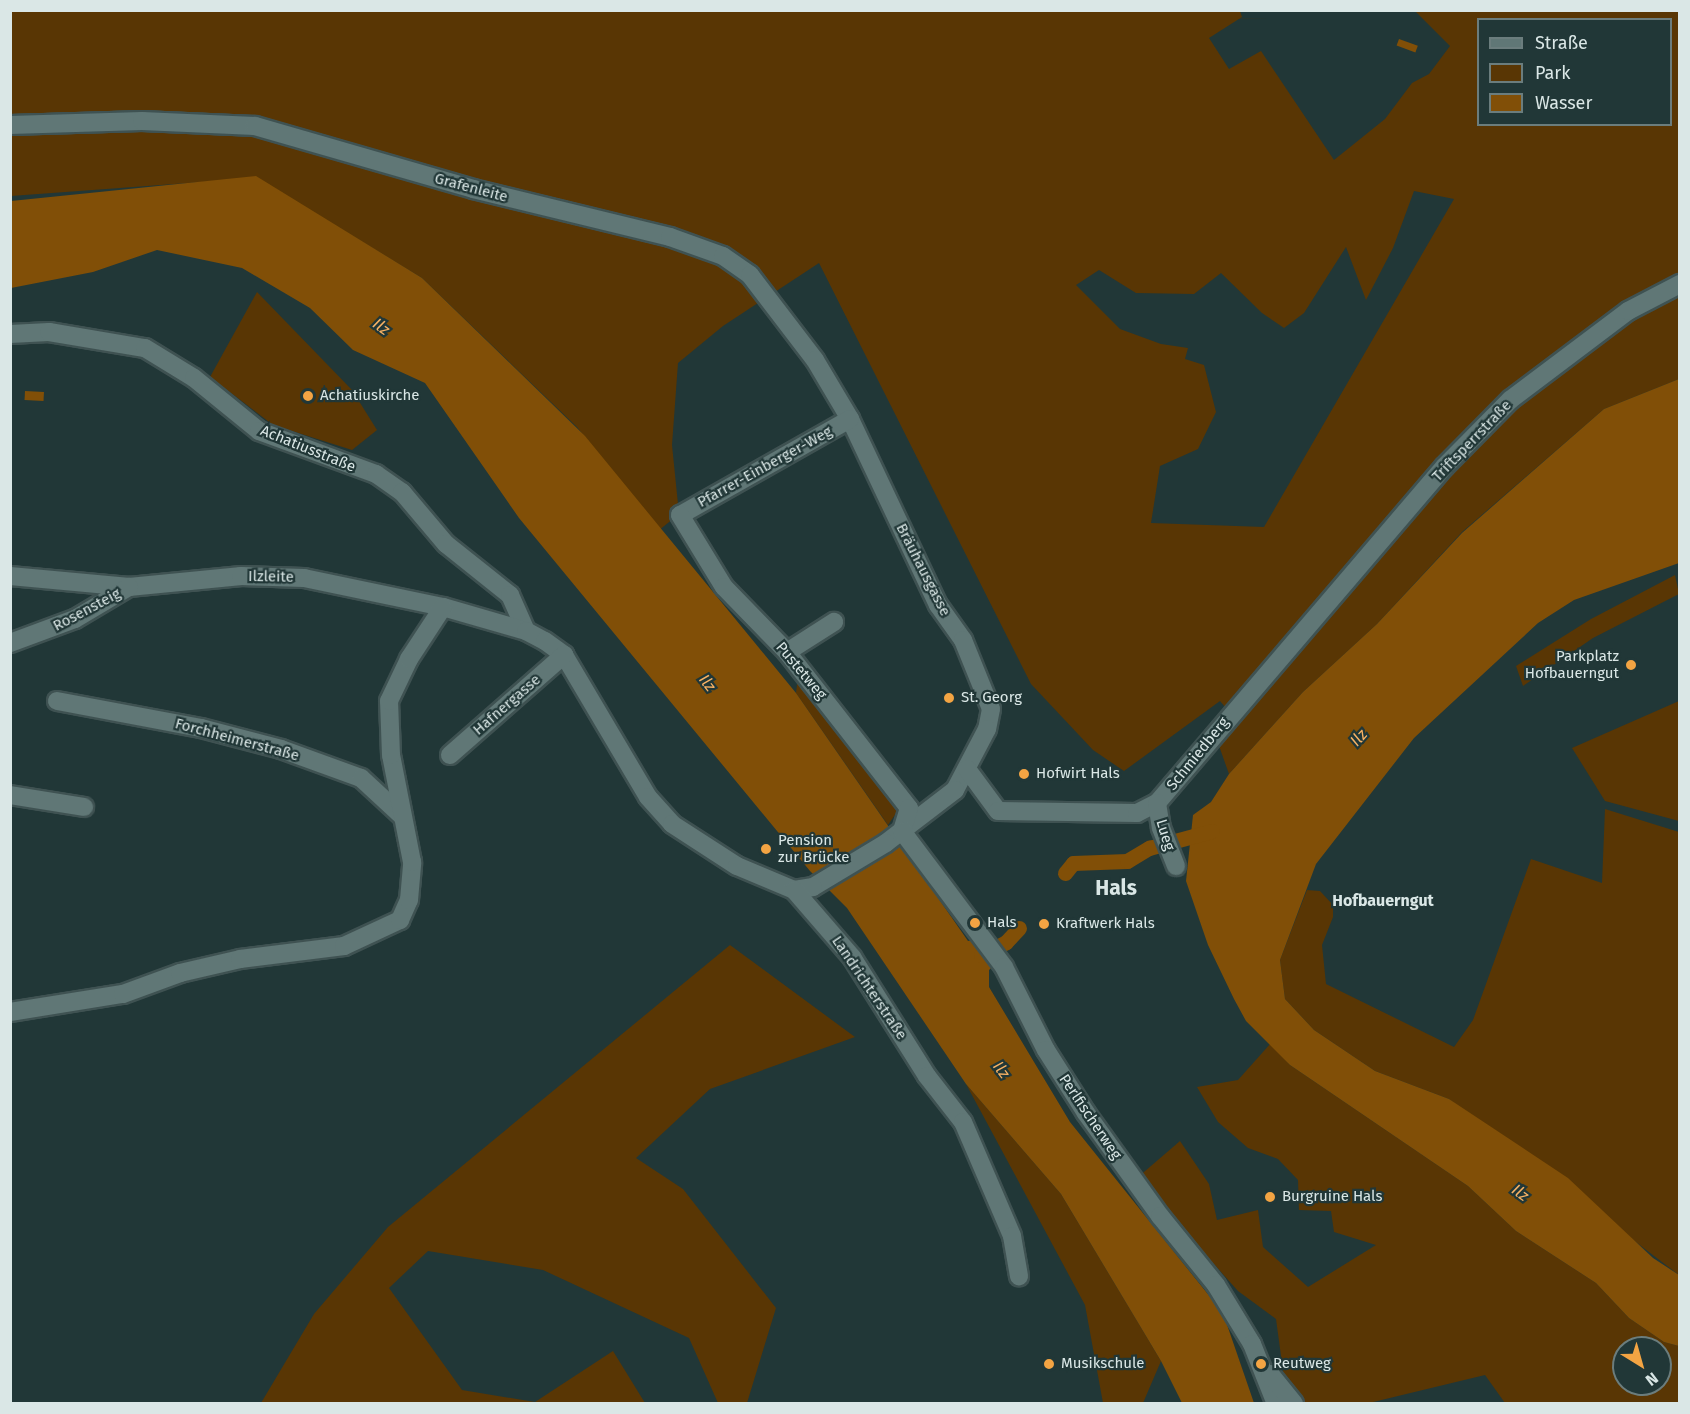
<!DOCTYPE html>
<html>
<head>
<meta charset="utf-8">
<style>
  body { margin:0 }
  #map { position:relative; width:1690px; height:1414px; overflow:hidden; background:#213737; font-family:"Fira Sans",sans-serif }
  div>[style] { position:absolute }
  .green>* { inset:0; background:#593604 }
  .water>* { inset:0; background:#814f07; transform-origin:0 0 }
  .canal>* { height:15px; margin:-7.5px; padding:0 7.5px; transform-origin:7.5px; border-radius:7.5px; background:#814f07 }
  .roads { filter:drop-shadow(2px 0 #3f5252) drop-shadow(-2px 0 #3f5252) drop-shadow(0 2px #3f5252) drop-shadow(0 -2px #3f5252) }
  .minor>* { height:18px; margin:-9px; padding:0 9px; transform-origin:9px; border-radius:9px; background:#607776 }
  .dots>* { width:16px; height:16px; translate:-50% -50%; box-sizing:border-box; border:3px solid #213737; border-radius:50% }
  span { translate:-50% -50%; white-space:nowrap; text-align:center; line-height:1.15; -webkit-text-stroke:4.5px #213737; paint-order:stroke }
  .street-label { font-size:15px; color:#dae7e6 }
  .poi-label { font-size:15px; color:#dae7e6 }
  .left { translate:0 -50%; text-align:left }
  .right { translate:-100% -50%; text-align:right }
  .water-label { font-size:16px; color:#f9b365; font-style:italic }
  .neighbourhood-label { font-size:16px; color:#dae7e6; font-weight:700 }
  .district-label { font-size:21px; color:#dae7e6; font-weight:700 }
  .frame { position:absolute; inset:0; border:12px solid #dae7e6; pointer-events:none }
  .legend { position:absolute; left:1477px; top:18px; width:195px; height:108px; box-sizing:border-box; background:#213737; border:2px solid #6b7d7d; margin:0; padding:8px 10px; list-style:none; font-size:18px; color:#dae7e6 }
  .legend li { display:flex; align-items:center; gap:12px; height:30px }
  .legend b { width:30px; border:2px solid #6b7d7d }
  .north { position:absolute; left:1612px; top:1336px; width:60px; height:60px; box-sizing:border-box; background:#213737; border:2px solid #6b7d7d; border-radius:50%; rotate:143deg; font-size:16px; font-weight:700; line-height:24px; text-align:center; color:#dae7e6 }
  .north::after { content:''; display:block; margin:auto; width:21px; height:27px; background:#f3a443; clip-path:polygon(50% 0,100% 100%,50% 72%,0 100%) }
</style>
</head>
<body>
<div id="map">
  <div class="green">
    <i style="clip-path:polygon(evenodd,11px 11px,1240px 11px,1242px 17px,1209px 38px,1229px 69px,1261px 51px,1334px 160px,1385px 119px,1412px 83px,1429px 74px,1450px 46px,1415px 11px,1679px 11px,1679px 379px,1604px 409px,1462px 532px,1377px 624px,1303px 692px,1229px 774px,1218px 743px,1238px 722px,1220px 701px,1124px 771px,1093px 750px,1031px 684px,819px 263px,723px 326px,678px 363px,672px 445px,679px 514px,658px 531px,577px 427px,422px 278px,257px 178px,11px 196px,11px 11px,1478px 20px,1670px 20px,1670px 124px,1478px 124px,1478px 20px,11px 11px,1414px 191px,1454px 199px,1264px 527px,1151px 523px,1160px 466px,1198px 449px,1216px 412px,1204px 365px,1185px 359px,1188px 348px,1161px 344px,1120px 329px,1076px 285px,1099px 270px,1136px 293px,1194px 294px,1221px 273px,1262px 313px,1284px 328px,1304px 313px,1346px 247px,1366px 300px,1393px 248px,1414px 191px)"></i>
    <i style="clip-path:polygon(257px 292px,352px 390px,377px 430px,352px 450px,273px 425px,210px 377px)"></i>
    <i style="clip-path:polygon(1675px 575px,1679px 594px,1593px 638px,1523px 686px,1516px 666px,1591px 619px)"></i>
    <i style="clip-path:polygon(799px 668px,899px 809px,888px 825px,796px 693px)"></i>
    <i style="clip-path:polygon(1679px 701px,1679px 821px,1605px 801px,1572px 748px)"></i>
    <i style="clip-path:polygon(1605px 809px,1679px 832px,1679px 1275px,1449px 1099px,1375px 1071px,1314px 1030px,1285px 999px,1280px 960px,1307px 890px,1320px 891px,1333px 905px,1333px 917px,1322px 945px,1326px 984px,1454px 1047px,1473px 1020px,1531px 859px,1602px 883px)"></i>
    <i style="clip-path:polygon(730px 945px,855px 1037px,710px 1089px,636px 1158px,683px 1189px,776px 1308px,747px 1403px,718px 1403px,689px 1338px,543px 1270px,428px 1251px,389px 1288px,462px 1390px,535px 1402px,613px 1351px,645px 1403px,261px 1403px,314px 1314px,388px 1227px)"></i>
    <i style="clip-path:polygon(evenodd,1271px 1043px,1290px 1065px,1468px 1186px,1516px 1231px,1596px 1283px,1629px 1318px,1664px 1342px,1679px 1346px,1679px 1403px,1505px 1403px,1485px 1375px,1369px 1403px,1301px 1403px,1284px 1378px,1276px 1319px,1238px 1291px,1137px 1178px,1180px 1141px,1209px 1184px,1217px 1220px,1258px 1210px,1263px 1247px,1308px 1287px,1376px 1245px,1334px 1232px,1331px 1211px,1299px 1210px,1298px 1180px,1278px 1159px,1248px 1148px,1218px 1122px,1197px 1087px,1238px 1080px,1271px 1043px,1624px 1348px,1660px 1348px,1660px 1384px,1624px 1384px,1624px 1348px)"></i>
    <i style="clip-path:polygon(966px 1084px,1061px 1194px,1161px 1361px,1143px 1403px,1103px 1403px,1085px 1305px)"></i>
  </div>
  <div class="water">
    <i style="left:1399px;top:39px;width:20px;height:7px;rotate:20deg"></i>
    <i style="clip-path:polygon(256px 176px,422px 278px,585px 436px,796px 693px,968px 941px,983px 939px,998px 961px,989px 970px,989px 987px,1070px 1122px,1223px 1313px,1254px 1403px,1182px 1403px,1161px 1361px,1061px 1194px,966px 1084px,847px 908px,810px 871px,519px 518px,425px 383px,353px 350px,310px 308px,242px 268px,157px 250px,93px 272px,11px 288px,11px 201px)"></i>
    <i style="clip-path:polygon(1679px 379px,1679px 563px,1574px 600px,1538px 623px,1414px 738px,1316px 864px,1280px 960px,1285px 999px,1314px 1030px,1375px 1071px,1449px 1099px,1568px 1178px,1653px 1258px,1679px 1275px,1679px 1346px,1664px 1342px,1629px 1318px,1596px 1283px,1516px 1231px,1468px 1186px,1290px 1065px,1246px 1021px,1234px 999px,1208px 945px,1186px 881px,1193px 815px,1211px 802px,1229px 774px,1303px 692px,1377px 624px,1462px 533px,1604px 409px)"></i>
    <i style="left:25px;top:391px;width:19px;height:9px;rotate:3deg"></i>
  </div>
  <div class="canal">
    <i style="left:1065px;top:873px;width:13px;rotate:-51deg"></i>
    <i style="left:1073px;top:863px;width:54px;rotate:-2.1deg"></i>
    <i style="left:1127px;top:861px;width:26px;rotate:-31deg"></i>
    <i style="left:1149px;top:848px;width:65px;rotate:-15.1deg"></i>
    <i style="left:981px;top:955px;width:28px;rotate:-27deg"></i>
    <i style="left:1006px;top:942px;width:19px;rotate:-47deg"></i>
  </div>
  <div class="roads">
    <div class="minor">
      <i style="left:10px;top:125px;width:132px;rotate:-1.7deg"></i>
      <i style="left:142px;top:121px;width:113px;rotate:2.5deg"></i>
      <i style="left:255px;top:126px;width:227px;rotate:16.1deg"></i>
      <i style="left:473px;top:189px;width:203px;rotate:13.7deg"></i>
      <i style="left:670px;top:237px;width:56px;rotate:19.7deg"></i>
      <i style="left:723px;top:256px;width:33px;rotate:35deg"></i>
      <i style="left:750px;top:275px;width:107px;rotate:52.6deg"></i>
      <i style="left:815px;top:360px;width:69px;rotate:59.3deg"></i>
      <i style="left:850px;top:419px;width:206px;rotate:64.7deg"></i>
      <i style="left:938px;top:605px;width:43px;rotate:54.5deg"></i>
      <i style="left:963px;top:640px;width:74px;rotate:67.9deg"></i>
      <i style="left:991px;top:709px;width:20px;rotate:101deg"></i>
      <i style="left:987px;top:729px;width:69px;rotate:117.7deg"></i>
      <i style="left:955px;top:790px;width:87px;rotate:142.5deg"></i>
      <i style="left:886px;top:843px;width:85px;rotate:148.9deg"></i>
      <i style="left:813px;top:887px;width:19px;rotate:171deg"></i>
      <i style="left:10px;top:334px;width:39px;rotate:-3deg"></i>
      <i style="left:49px;top:332px;width:97px;rotate:9.5deg"></i>
      <i style="left:145px;top:348px;width:57px;rotate:31.5deg"></i>
      <i style="left:194px;top:378px;width:84px;rotate:39.2deg"></i>
      <i style="left:259px;top:431px;width:125px;rotate:20.2deg"></i>
      <i style="left:376px;top:474px;width:32px;rotate:35deg"></i>
      <i style="left:402px;top:492px;width:68px;rotate:49.8deg"></i>
      <i style="left:446px;top:544px;width:82px;rotate:38.6deg"></i>
      <i style="left:510px;top:595px;width:39px;rotate:66deg"></i>
      <i style="left:850px;top:419px;width:195px;rotate:150.5deg"></i>
      <i style="left:680px;top:515px;width:84px;rotate:58.6deg"></i>
      <i style="left:724px;top:587px;width:91px;rotate:45.9deg"></i>
      <i style="left:787px;top:652px;width:198px;rotate:52deg"></i>
      <i style="left:909px;top:808px;width:24px;rotate:107deg"></i>
      <i style="left:10px;top:576px;width:120px;rotate:5.3deg"></i>
      <i style="left:129px;top:587px;width:113px;rotate:-5.6deg"></i>
      <i style="left:241px;top:576px;width:63px;rotate:1.8deg"></i>
      <i style="left:304px;top:578px;width:142px;rotate:11.8deg"></i>
      <i style="left:443px;top:607px;width:86px;rotate:16.1deg"></i>
      <i style="left:526px;top:631px;width:21px;rotate:28deg"></i>
      <i style="left:545px;top:641px;width:24px;rotate:36deg"></i>
      <i style="left:564px;top:655px;width:165px;rotate:59.4deg"></i>
      <i style="left:648px;top:797px;width:36px;rotate:48deg"></i>
      <i style="left:672px;top:824px;width:77px;rotate:32.9deg"></i>
      <i style="left:737px;top:866px;width:62px;rotate:22.8deg"></i>
      <i style="left:794px;top:890px;width:89px;rotate:49.1deg"></i>
      <i style="left:852px;top:957px;width:141px;rotate:57.8deg"></i>
      <i style="left:927px;top:1076px;width:58px;rotate:52deg"></i>
      <i style="left:963px;top:1122px;width:124px;rotate:66.7deg"></i>
      <i style="left:1012px;top:1236px;width:41px;rotate:80.1deg"></i>
      <i style="left:10px;top:643px;width:69px;rotate:-20.3deg"></i>
      <i style="left:75px;top:619px;width:63px;rotate:-30.7deg"></i>
      <i style="left:787px;top:652px;width:56px;rotate:-32.6deg"></i>
      <i style="left:57px;top:701px;width:147px;rotate:10.6deg"></i>
      <i style="left:201px;top:728px;width:83px;rotate:14.7deg"></i>
      <i style="left:281px;top:749px;width:85px;rotate:19.9deg"></i>
      <i style="left:361px;top:778px;width:56px;rotate:42.8deg"></i>
      <i style="left:450px;top:755px;width:152px;rotate:-41.3deg"></i>
      <i style="left:967px;top:769px;width:52px;rotate:53.6deg"></i>
      <i style="left:998px;top:811px;width:139px;rotate:0.8deg"></i>
      <i style="left:1137px;top:813px;width:22px;rotate:-27deg"></i>
      <i style="left:1157px;top:803px;width:443px;rotate:-49.5deg"></i>
      <i style="left:1445px;top:466px;width:93px;rotate:-45.4deg"></i>
      <i style="left:1510px;top:400px;width:148px;rotate:-37deg"></i>
      <i style="left:1628px;top:311px;width:59px;rotate:-27.4deg"></i>
      <i style="left:10px;top:795px;width:75px;rotate:9.2deg"></i>
      <i style="left:1157px;top:803px;width:25px;rotate:81deg"></i>
      <i style="left:1161px;top:828px;width:41px;rotate:68.5deg"></i>
      <i style="left:902px;top:831px;width:170px;rotate:53.1deg"></i>
      <i style="left:1004px;top:967px;width:93px;rotate:63.2deg"></i>
      <i style="left:1046px;top:1050px;width:75px;rotate:57.6deg"></i>
      <i style="left:1086px;top:1113px;width:127px;rotate:54.3deg"></i>
      <i style="left:1160px;top:1216px;width:89px;rotate:50.9deg"></i>
      <i style="left:1216px;top:1285px;width:69px;rotate:58.6deg"></i>
      <i style="left:1252px;top:1344px;width:65px;rotate:68.2deg"></i>
      <i style="left:10px;top:1012px;width:114px;rotate:-9.1deg"></i>
      <i style="left:123px;top:994px;width:61px;rotate:-20.2deg"></i>
      <i style="left:180px;top:973px;width:62px;rotate:-13.1deg"></i>
      <i style="left:240px;top:959px;width:105px;rotate:-7.1deg"></i>
      <i style="left:344px;top:946px;width:62px;rotate:-24.9deg"></i>
      <i style="left:400px;top:920px;width:22px;rotate:-66deg"></i>
      <i style="left:409px;top:900px;width:38px;rotate:-85deg"></i>
      <i style="left:412px;top:862px;width:109px;rotate:-101.1deg"></i>
      <i style="left:391px;top:755px;width:54px;rotate:-92.1deg"></i>
      <i style="left:389px;top:701px;width:47px;rotate:-64.5deg"></i>
      <i style="left:409px;top:659px;width:62px;rotate:-56.8deg"></i>
      <i style="left:1270px;top:1374px;width:38px;rotate:51deg"></i>
    </div>
  </div>
  <div class="dots">
    <i style="left:308px;top:396px;background:#f3a443"></i>
    <i style="left:1631px;top:665px;background:#f3a443"></i>
    <i style="left:949px;top:698px;background:#f3a443"></i>
    <i style="left:1024px;top:774px;background:#f3a443"></i>
    <i style="left:766px;top:849px;background:#f3a443"></i>
    <i style="left:975px;top:923px;background:#f3a443"></i>
    <i style="left:1044px;top:924px;background:#f3a443"></i>
    <i style="left:1270px;top:1197px;background:#f3a443"></i>
    <i style="left:1049px;top:1364px;background:#f3a443"></i>
    <i style="left:1261px;top:1364px;background:#f3a443"></i>
  </div>
  <div class="street-label">
    <span style="left:471px;top:188px;rotate:15deg">Grafenleite</span>
    <span style="left:1472px;top:441px;rotate:-46deg">Triftsperrstraße</span>
    <span style="left:308px;top:449px;rotate:22deg">Achatiusstraße</span>
    <span style="left:765px;top:467px;rotate:-29deg">Pfarrer-Einberger-Weg</span>
    <span style="left:923px;top:570px;rotate:63deg">Bräuhausgasse</span>
    <span style="left:271px;top:577px;rotate:1deg">Ilzleite</span>
    <span style="left:87px;top:610px;rotate:-28deg">Rosensteig</span>
    <span style="left:801px;top:671px;rotate:50deg">Pustetweg</span>
    <span style="left:507px;top:705px;rotate:-41deg">Hafnergasse</span>
    <span style="left:237px;top:740px;rotate:15deg">Forchheimerstraße</span>
    <span style="left:1198px;top:754px;rotate:-51deg">Schmiedberg</span>
    <span style="left:1165px;top:835px;rotate:73deg">Lueg</span>
    <span style="left:869px;top:988px;rotate:56deg">Landrichterstraße</span>
    <span style="left:1090px;top:1117px;rotate:56deg">Perlfischerweg</span>
  </div>
  <div class="poi-label">
    <span class="left" style="left:320px;top:396px">Achatiuskirche</span>
    <span class="right" style="left:1619px;top:665px">Parkplatz<br>Hofbauerngut</span>
    <span class="left" style="left:961px;top:698px">St. Georg</span>
    <span class="left" style="left:1036px;top:774px">Hofwirt Hals</span>
    <span class="left" style="left:778px;top:849px">Pension<br>zur Brücke</span>
    <span class="left" style="left:987px;top:923px">Hals</span>
    <span class="left" style="left:1056px;top:924px">Kraftwerk Hals</span>
    <span class="left" style="left:1282px;top:1197px">Burgruine Hals</span>
    <span class="left" style="left:1061px;top:1364px">Musikschule</span>
    <span class="left" style="left:1273px;top:1364px">Reutweg</span>
  </div>
  <div class="water-label">
    <span style="left:381px;top:327px;rotate:36deg">Ilz</span>
    <span style="left:707px;top:683px;rotate:52deg">Ilz</span>
    <span style="left:1359px;top:738px;rotate:-48deg">Ilz</span>
    <span style="left:1001px;top:1070px;rotate:53deg">Ilz</span>
    <span style="left:1520px;top:1193px;rotate:36deg">Ilz</span>
  </div>
  <div class="neighbourhood-label">
    <span style="left:1383px;top:901px">Hofbauerngut</span>
  </div>
  <div class="district-label">
    <span style="left:1116px;top:888px">Hals</span>
  </div>
  <div class="frame"></div>
  <ul class="legend">
  <li><b style="height:8px;background:#607776"></b>Straße</li>
  <li><b style="height:16px;background:#593604"></b>Park</li>
  <li><b style="height:16px;background:#814f07"></b>Wasser</li>
  </ul>
  <div class="north">N</div>
</div>
</body>
</html>
